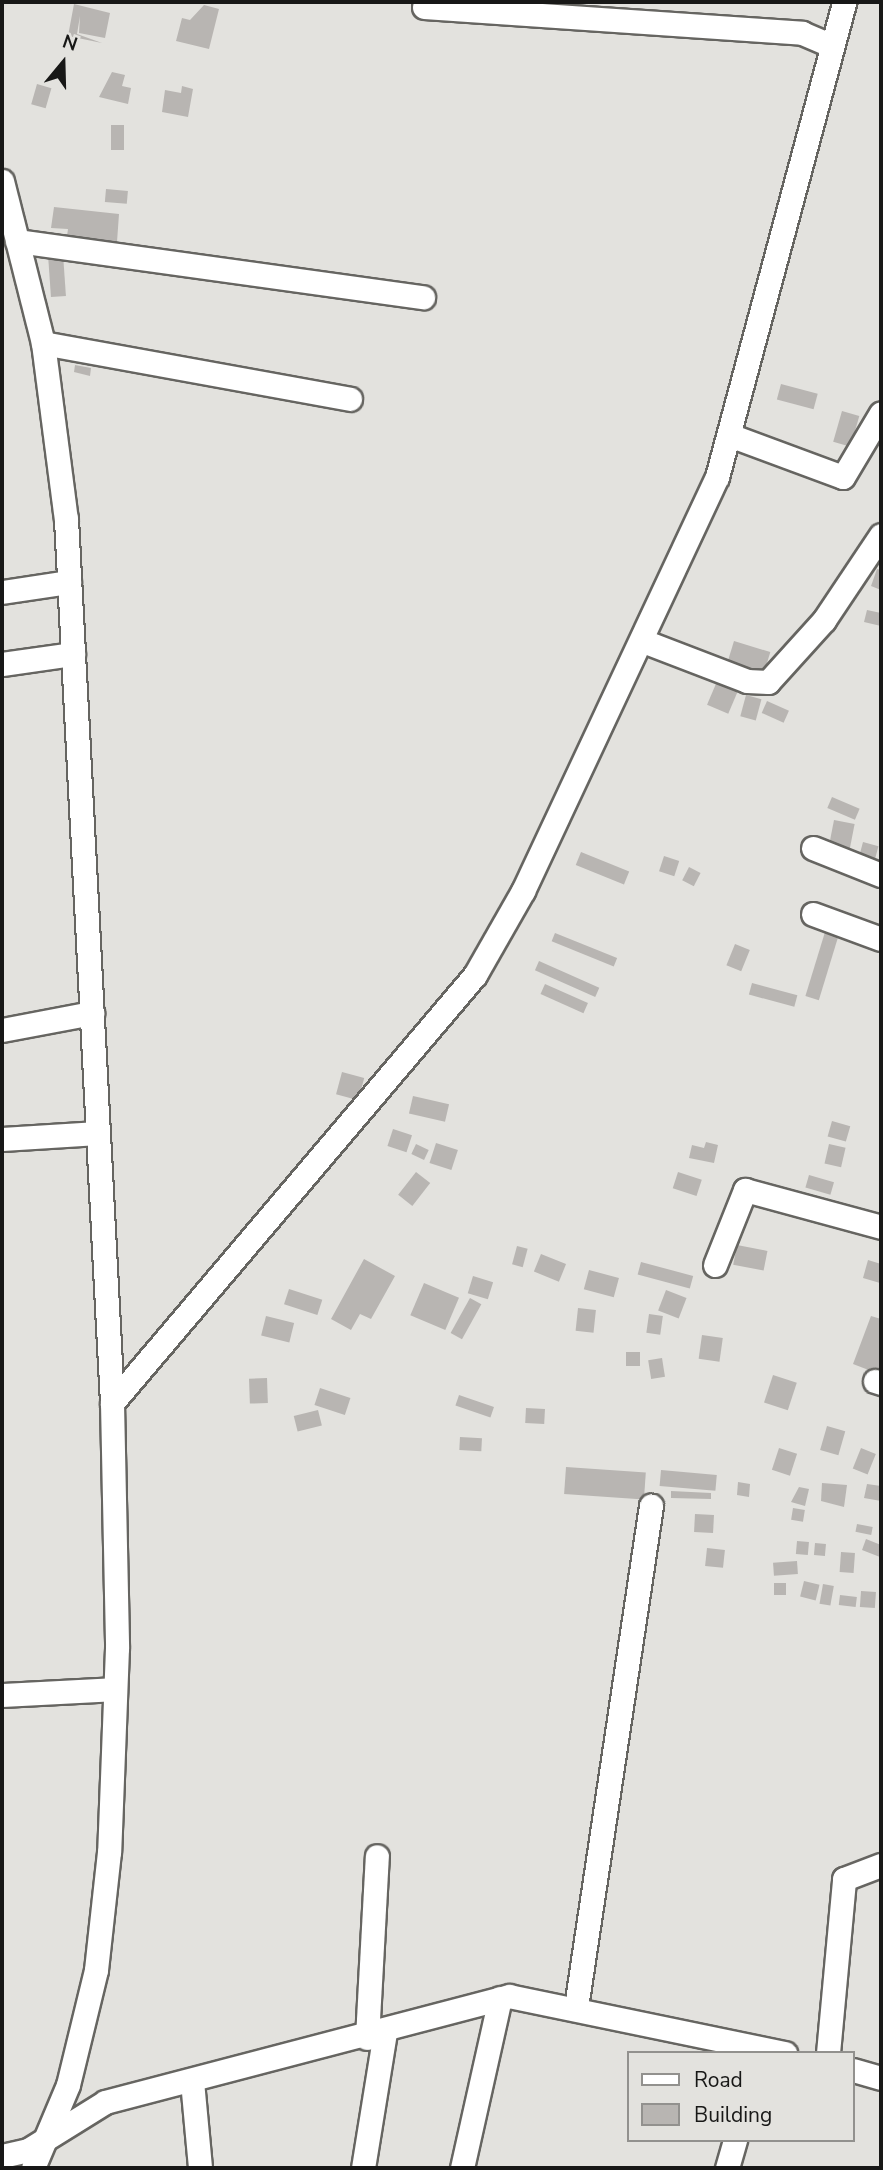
<!DOCTYPE html>
<html>
<head>
<meta charset="utf-8">
<style>
  body { margin:0 }
  #map { position:relative; width:883px; height:2170px; overflow:hidden; background:#e3e2de; font-family:"Nunito Sans",sans-serif }
  div>[style] { position:absolute }
  .building>* { inset:0; background:#b8b5b2; transform-origin:0 0 }
  .roads { filter:drop-shadow(2px 0 #666561) drop-shadow(-2px 0 #666561) drop-shadow(0 2px #666561) drop-shadow(0 -2px #666561) }
  .minor>* { height:23px; margin:-11.5px; padding:0 11.5px; transform-origin:11.5px; border-radius:11.5px; background:#fff }
  span { translate:-50% -50%; white-space:nowrap; text-align:center; line-height:1.15; -webkit-text-stroke:7px #e3e2de; paint-order:stroke }
  .frame { position:absolute; inset:0; border:4px solid #181817; pointer-events:none }
  .legend { position:absolute; left:627px; top:2051px; width:228px; height:91px; box-sizing:border-box; background:#e3e2de; border:2px solid #92918e; margin:0; padding:9px 12px; list-style:none; font-size:21px; color:#181817 }
  .legend li { display:flex; align-items:center; gap:14px; height:35px }
  .legend b { width:35px; border:2px solid #92918e }
  .north { position:absolute; left:28px; top:28px; width:70px; height:70px; -webkit-text-stroke:5px #e3e2de; paint-order:stroke; rotate:19deg; font-size:19px; font-weight:700; line-height:28px; text-align:center; color:#181817 }
  .north::after { content:''; display:block; margin:auto; width:24px; height:32px; background:#181817; clip-path:polygon(50% 0,100% 100%,50% 72%,0 100%) }
</style>
</head>
<body>
<div id="map">
  <div class="building">
    <i style="clip-path:polygon(74px 4px,110px 13px,105px 38px,79px 33px,80px 16px,77px 34px,102px 43px,68px 36px)"></i>
    <i style="clip-path:polygon(204px 5px,219px 9px,209px 49px,176px 41px,182px 18px,190px 20px)"></i>
    <i style="clip-path:polygon(112px 72px,125px 75px,122px 86px,131px 88px,128px 104px,99px 97px)"></i>
    <i style="left:37px;top:84px;width:15px;height:21px;rotate:16deg"></i>
    <i style="clip-path:polygon(182px 86px,193px 89px,188px 117px,162px 112px,165px 90px,181px 93px)"></i>
    <i style="left:111px;top:125px;width:13px;height:25px"></i>
    <i style="left:106px;top:189px;width:22px;height:13px;rotate:5deg"></i>
    <i style="clip-path:polygon(54px 207px,119px 214px,117px 242px,67px 236px,68px 229px,51px 228px)"></i>
    <i style="left:63px;top:254px;width:42px;height:15px;rotate:86deg"></i>
    <i style="clip-path:polygon(75px 365px,91px 368px,90px 376px,74px 372px)"></i>
    <i style="left:781px;top:384px;width:38px;height:16px;rotate:15deg"></i>
    <i style="left:842px;top:411px;width:18px;height:32px;rotate:16deg"></i>
    <i style="clip-path:polygon(877px 569px,881px 570px,881px 590px,871px 586px)"></i>
    <i style="clip-path:polygon(867px 610px,881px 613px,881px 626px,864px 622px)"></i>
    <i style="left:734px;top:641px;width:38px;height:22px;rotate:17deg"></i>
    <i style="left:718px;top:679px;width:23px;height:28px;rotate:23deg"></i>
    <i style="left:746px;top:695px;width:16px;height:22px;rotate:15deg"></i>
    <i style="left:767px;top:701px;width:24px;height:13px;rotate:24deg"></i>
    <i style="left:832px;top:797px;width:30px;height:12px;rotate:23deg"></i>
    <i style="left:834px;top:820px;width:21px;height:25px;rotate:11deg"></i>
    <i style="left:863px;top:842px;width:16px;height:15px;rotate:15deg"></i>
    <i style="left:581px;top:852px;width:52px;height:14px;rotate:22deg"></i>
    <i style="left:664px;top:856px;width:16px;height:16px;rotate:18deg"></i>
    <i style="left:689px;top:867px;width:13px;height:15px;rotate:27deg"></i>
    <i style="left:825px;top:932px;width:14px;height:67px;rotate:17deg"></i>
    <i style="left:555px;top:933px;width:67px;height:9px;rotate:22deg"></i>
    <i style="left:735px;top:944px;width:16px;height:23px;rotate:22deg"></i>
    <i style="left:539px;top:961px;width:66px;height:10px;rotate:24deg"></i>
    <i style="left:752px;top:983px;width:47px;height:12px;rotate:15deg"></i>
    <i style="left:545px;top:984px;width:47px;height:11px;rotate:24deg"></i>
    <i style="left:342px;top:1072px;width:23px;height:23px;rotate:15deg"></i>
    <i style="left:413px;top:1096px;width:37px;height:18px;rotate:13deg"></i>
    <i style="left:832px;top:1121px;width:19px;height:16px;rotate:16deg"></i>
    <i style="left:393px;top:1129px;width:20px;height:18px;rotate:18deg"></i>
    <i style="clip-path:polygon(706px 1142px,718px 1145px,714px 1163px,689px 1158px,692px 1145px,704px 1148px)"></i>
    <i style="left:436px;top:1143px;width:23px;height:21px;rotate:18deg"></i>
    <i style="left:416px;top:1144px;width:14px;height:11px;rotate:25deg"></i>
    <i style="left:829px;top:1144px;width:17px;height:20px;rotate:13deg"></i>
    <i style="left:416px;top:1172px;width:18px;height:29px;rotate:38deg"></i>
    <i style="left:678px;top:1172px;width:25px;height:17px;rotate:18deg"></i>
    <i style="left:809px;top:1175px;width:26px;height:13px;rotate:16deg"></i>
    <i style="left:737px;top:1245px;width:31px;height:20px;rotate:11deg"></i>
    <i style="left:517px;top:1246px;width:11px;height:19px;rotate:15deg"></i>
    <i style="left:541px;top:1254px;width:27px;height:19px;rotate:22deg"></i>
    <i style="clip-path:polygon(364px 1259px,395px 1276px,371px 1319px,360px 1314px,351px 1330px,331px 1319px)"></i>
    <i style="clip-path:polygon(868px 1260px,881px 1264px,880px 1283px,863px 1278px)"></i>
    <i style="left:641px;top:1262px;width:54px;height:13px;rotate:15deg"></i>
    <i style="left:589px;top:1270px;width:31px;height:20px;rotate:15deg"></i>
    <i style="left:473px;top:1276px;width:21px;height:18px;rotate:17deg"></i>
    <i style="left:424px;top:1283px;width:38px;height:35px;rotate:23deg"></i>
    <i style="left:289px;top:1289px;width:35px;height:16px;rotate:18deg"></i>
    <i style="left:666px;top:1290px;width:22px;height:22px;rotate:21deg"></i>
    <i style="left:470px;top:1298px;width:13px;height:40px;rotate:29deg"></i>
    <i style="left:578px;top:1308px;width:18px;height:23px;rotate:6deg"></i>
    <i style="left:649px;top:1314px;width:14px;height:19px;rotate:8deg"></i>
    <i style="left:266px;top:1316px;width:29px;height:20px;rotate:14deg"></i>
    <i style="clip-path:polygon(871px 1316px,881px 1319px,879px 1374px,853px 1364px)"></i>
    <i style="left:702px;top:1335px;width:21px;height:24px;rotate:8deg"></i>
    <i style="left:626px;top:1352px;width:14px;height:14px"></i>
    <i style="left:662px;top:1358px;width:19px;height:14px;rotate:81deg"></i>
    <i style="left:773px;top:1375px;width:25px;height:29px;rotate:18deg"></i>
    <i style="left:267px;top:1378px;width:25px;height:18px;rotate:88deg"></i>
    <i style="left:320px;top:1388px;width:32px;height:18px;rotate:18deg"></i>
    <i style="left:459px;top:1395px;width:37px;height:11px;rotate:19deg"></i>
    <i style="left:526px;top:1408px;width:19px;height:15px;rotate:3deg"></i>
    <i style="left:318px;top:1410px;width:16px;height:25px;rotate:76deg"></i>
    <i style="left:827px;top:1426px;width:19px;height:25px;rotate:16deg"></i>
    <i style="left:460px;top:1437px;width:22px;height:13px;rotate:3deg"></i>
    <i style="left:779px;top:1448px;width:19px;height:23px;rotate:18deg"></i>
    <i style="left:861px;top:1448px;width:16px;height:22px;rotate:22deg"></i>
    <i style="left:566px;top:1467px;width:80px;height:27px;rotate:4deg"></i>
    <i style="left:661px;top:1470px;width:56px;height:16px;rotate:5deg"></i>
    <i style="clip-path:polygon(738px 1482px,750px 1484px,749px 1497px,737px 1495px)"></i>
    <i style="clip-path:polygon(822px 1483px,847px 1485px,844px 1507px,821px 1501px)"></i>
    <i style="clip-path:polygon(867px 1484px,881px 1486px,881px 1501px,864px 1498px)"></i>
    <i style="clip-path:polygon(799px 1487px,809px 1489px,805px 1506px,791px 1502px)"></i>
    <i style="clip-path:polygon(671px 1491px,711px 1493px,711px 1499px,671px 1498px)"></i>
    <i style="left:793px;top:1508px;width:12px;height:12px;rotate:9deg"></i>
    <i style="left:695px;top:1514px;width:19px;height:18px;rotate:3deg"></i>
    <i style="left:857px;top:1524px;width:16px;height:8px;rotate:11deg"></i>
    <i style="clip-path:polygon(866px 1539px,881px 1545px,880px 1557px,862px 1550px)"></i>
    <i style="left:797px;top:1541px;width:12px;height:13px;rotate:5deg"></i>
    <i style="left:815px;top:1543px;width:11px;height:12px;rotate:5deg"></i>
    <i style="left:707px;top:1548px;width:18px;height:18px;rotate:6deg"></i>
    <i style="left:841px;top:1552px;width:14px;height:20px;rotate:4deg"></i>
    <i style="left:797px;top:1561px;width:13px;height:24px;rotate:86deg"></i>
    <i style="left:804px;top:1581px;width:16px;height:16px;rotate:14deg"></i>
    <i style="left:774px;top:1583px;width:12px;height:12px"></i>
    <i style="left:823px;top:1584px;width:11px;height:20px;rotate:10deg"></i>
    <i style="left:861px;top:1591px;width:15px;height:16px;rotate:4deg"></i>
    <i style="left:840px;top:1595px;width:17px;height:10px;rotate:7deg"></i>
  </div>
  <div class="roads">
    <div class="minor">
      <i style="left:424px;top:7px;width:379px;rotate:3.9deg"></i>
      <i style="left:802px;top:33px;width:30px;rotate:23deg"></i>
      <i style="left:2px;top:181px;width:167px;rotate:75.8deg"></i>
      <i style="left:43px;top:343px;width:177px;rotate:82.6deg"></i>
      <i style="left:66px;top:519px;width:885px;rotate:87.02deg"></i>
      <i style="left:112px;top:1403px;width:245px;rotate:88.8deg"></i>
      <i style="left:117px;top:1648px;width:204px;rotate:92.2deg"></i>
      <i style="left:109px;top:1852px;width:119px;rotate:96.3deg"></i>
      <i style="left:96px;top:1970px;width:118px;rotate:103.7deg"></i>
      <i style="left:68px;top:2085px;width:90px;rotate:112.9deg"></i>
      <i style="left:17px;top:241px;width:410px;rotate:7.9deg"></i>
      <i style="left:43px;top:343px;width:312px;rotate:10.3deg"></i>
      <i style="left:732px;top:436px;width:118px;rotate:20.3deg"></i>
      <i style="left:843px;top:477px;width:74px;rotate:-59.3deg"></i>
      <i style="left:2px;top:592px;width:68px;rotate:-8.5deg"></i>
      <i style="left:643px;top:641px;width:111px;rotate:21deg"></i>
      <i style="left:747px;top:681px;width:21px;rotate:3deg"></i>
      <i style="left:768px;top:682px;width:84px;rotate:-47.9deg"></i>
      <i style="left:824px;top:620px;width:102px;rotate:-56.2deg"></i>
      <i style="left:2px;top:664px;width:72px;rotate:-8deg"></i>
      <i style="left:813px;top:848px;width:73px;rotate:21.7deg"></i>
      <i style="left:813px;top:914px;width:72px;rotate:20.2deg"></i>
      <i style="left:2px;top:1030px;width:92px;rotate:-10.7deg"></i>
      <i style="left:2px;top:1139px;width:96px;rotate:-3.6deg"></i>
      <i style="left:715px;top:1265px;width:81px;rotate:-68.2deg"></i>
      <i style="left:745px;top:1190px;width:141px;rotate:15.2deg"></i>
      <i style="left:875px;top:1381px;width:6px;rotate:18deg"></i>
      <i style="left:112px;top:1403px;width:561px;rotate:-49.7deg"></i>
      <i style="left:475px;top:975px;width:97px;rotate:-60.3deg"></i>
      <i style="left:523px;top:891px;width:457px;rotate:-64.9deg"></i>
      <i style="left:717px;top:477px;width:492px;rotate:-75deg"></i>
      <i style="left:2px;top:1695px;width:113px;rotate:-3deg"></i>
      <i style="left:576px;top:2007px;width:507px;rotate:-81.49deg"></i>
      <i style="left:367px;top:2038px;width:182px;rotate:-86.9deg"></i>
      <i style="left:828px;top:2053px;width:175px;rotate:-84.7deg"></i>
      <i style="left:844px;top:1879px;width:40px;rotate:-21deg"></i>
      <i style="left:853px;top:2070px;width:29px;rotate:16deg"></i>
      <i style="left:192px;top:2081px;width:87px;rotate:84.7deg"></i>
      <i style="left:2px;top:2156px;width:27px;rotate:-13deg"></i>
      <i style="left:28px;top:2150px;width:91px;rotate:-31.9deg"></i>
      <i style="left:105px;top:2102px;width:418px;rotate:-14.7deg"></i>
      <i style="left:509px;top:1996px;width:282px;rotate:11.7deg"></i>
      <i style="left:363px;top:2168px;width:138px;rotate:-80.8deg"></i>
      <i style="left:462px;top:2168px;width:174px;rotate:-77.4deg"></i>
      <i style="left:727px;top:2168px;width:29px;rotate:-74deg"></i>
    </div>
  </div>
  <div class="frame"></div>
  <ul class="legend">
  <li><b style="height:9px;background:#fff"></b>Road</li>
  <li><b style="height:19px;background:#b8b5b2"></b>Building</li>
  </ul>
  <div class="north">N</div>
</div>
</body>
</html>
